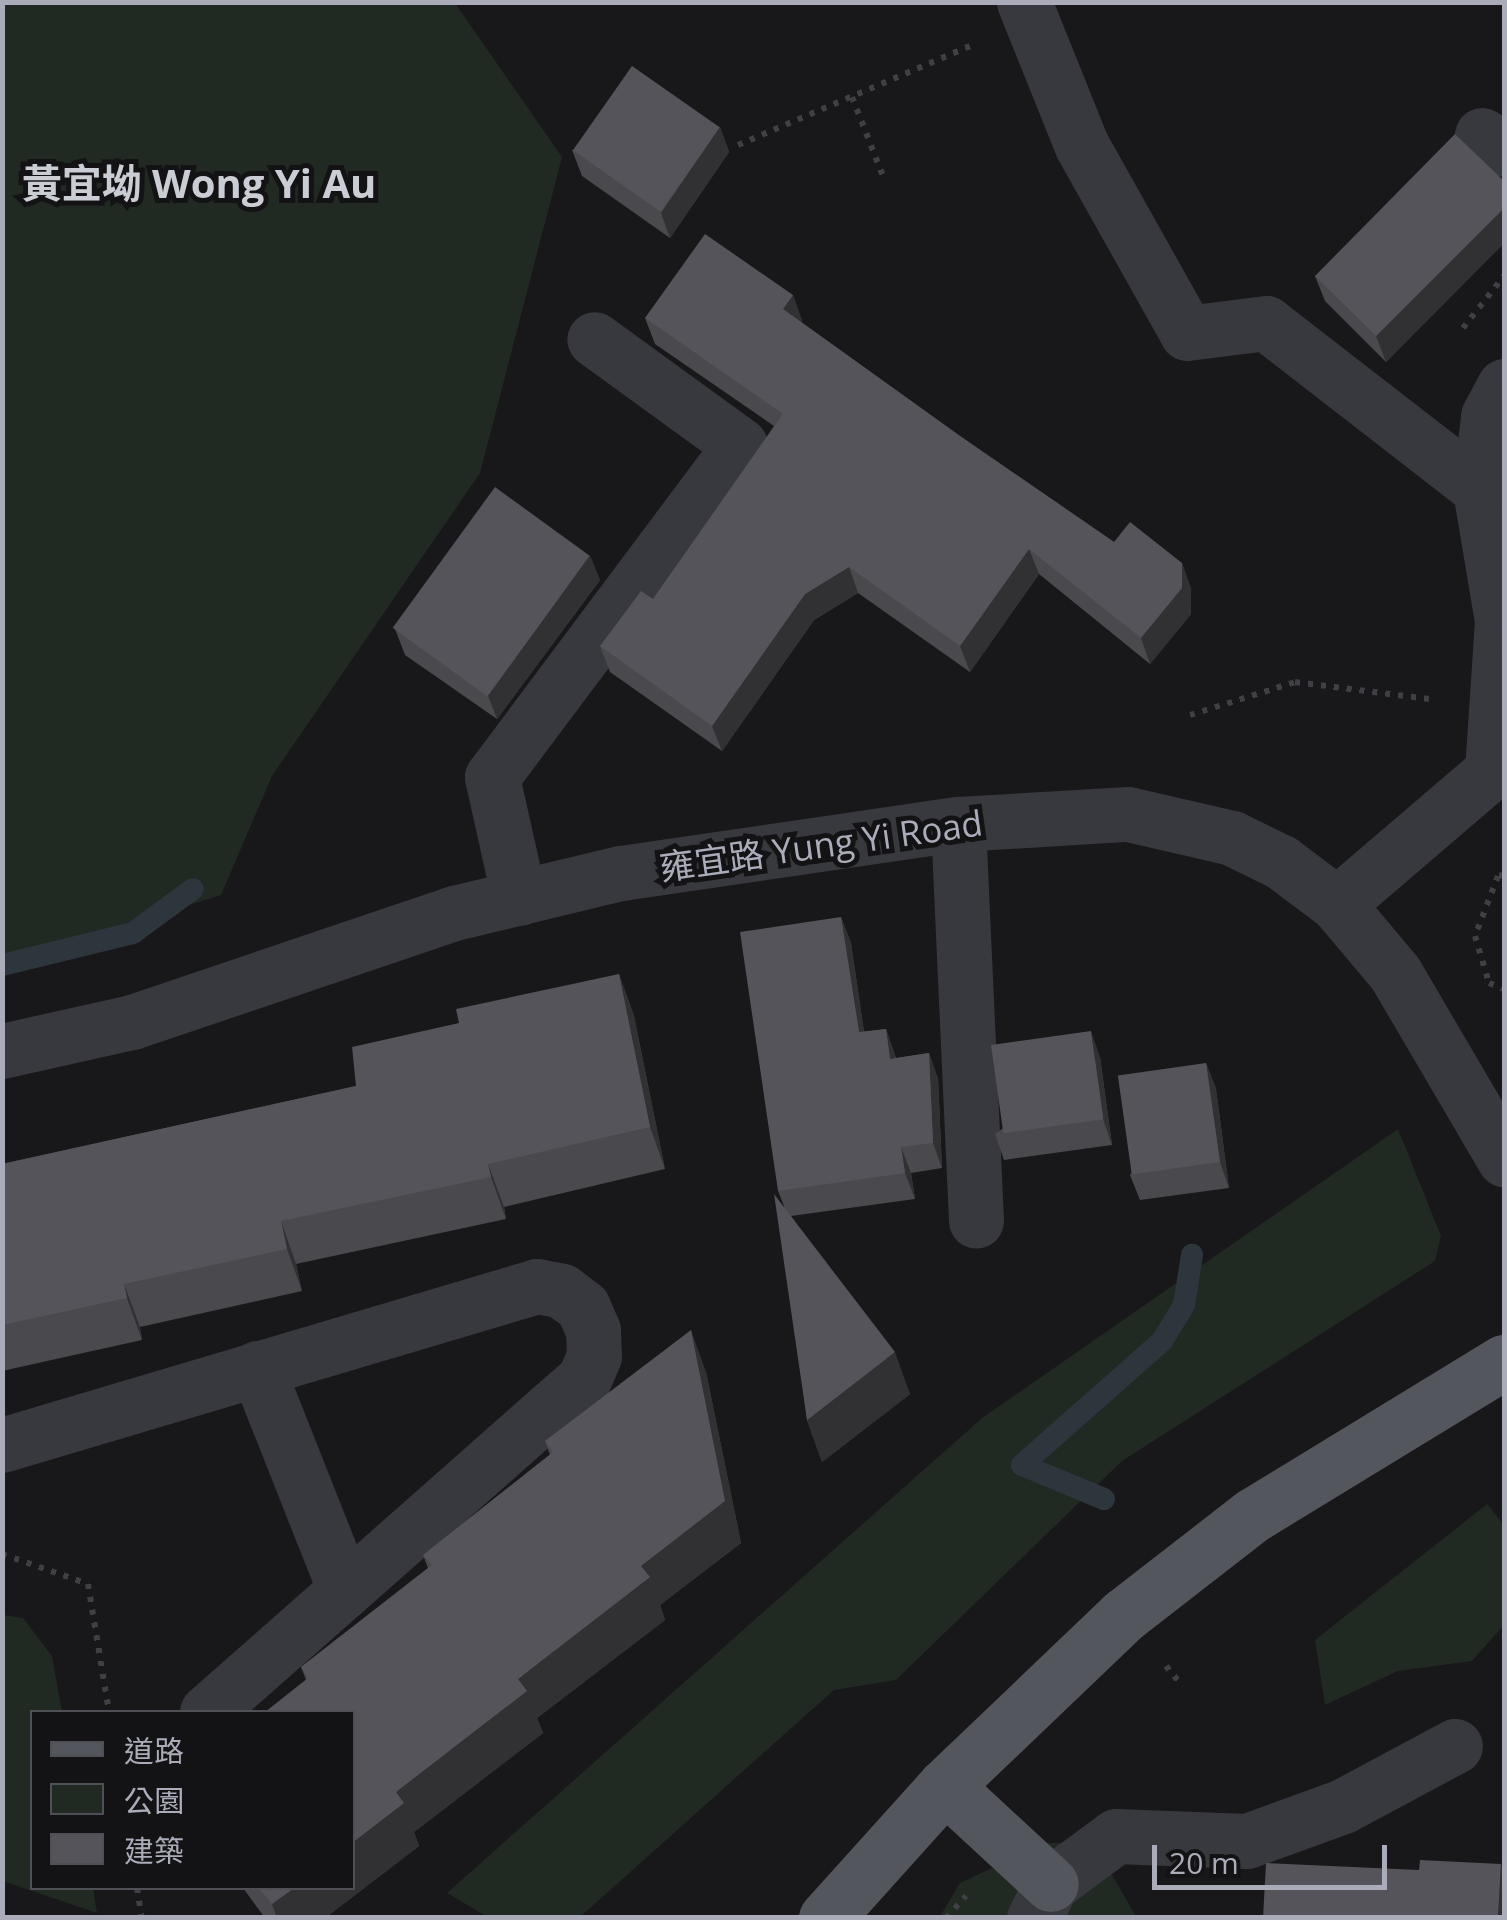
<!DOCTYPE html>
<html>
<head>
<meta charset="utf-8">
<style>
  body { margin:0 }
  #map { position:relative; width:1507px; height:1920px; overflow:hidden; background:#181719; font-family:"Open Sans","Noto Sans TC",sans-serif }
  div>[style] { position:absolute }
  .green>* { inset:0; background:#212923 }
  .stream>* { height:22px; margin:-11px; padding:0 11px; transform-origin:11px; border-radius:11px; background:#2d353d }
  .path>* { height:6px; margin-top:-3px; transform-origin:0; background:repeating-linear-gradient(90deg,#3e4045 0 5px,transparent 0 13px) }
  .minor>* { height:55px; margin:-27.5px; padding:0 27.5px; transform-origin:27.5px; border-radius:27.5px; background:#38393e }
  .major>* { height:55px; margin:-27.5px; padding:0 27.5px; transform-origin:27.5px; border-radius:27.5px; background:#54565d }
  .wall>* { inset:0; background:#49494e }
  .shaded-wall>* { inset:0; background:#313134 }
  .building>* { inset:0; background:#54545a; transform-origin:0 0 }
  span { translate:-50% -50%; white-space:nowrap; text-align:center; line-height:1.15; -webkit-text-stroke:10px #131214; paint-order:stroke }
  .street-label { font-size:35px; color:#aaadb9 }
  .quarter-label { font-size:40px; color:#cbcdd5; font-weight:700 }
  .frame { position:absolute; inset:0; border:5px solid #aaadb9; pointer-events:none }
  .legend { position:absolute; left:30px; top:1710px; width:325px; height:180px; box-sizing:border-box; background:#131214; border:2px solid #4f5056; margin:0; padding:12px 18px; list-style:none; font-size:30px; color:#aaadb9 }
  .legend li { display:flex; align-items:center; gap:20px; height:50px }
  .legend b { width:50px; border:2px solid #4f5056 }
  .scale { position:absolute; left:1152px; top:1845px; width:235px; height:45px; box-sizing:border-box; border:5px solid #aaadb9; border-top:0; padding-left:12px; font-size:30px; line-height:35px; white-space:nowrap; color:#aaadb9; -webkit-text-stroke:8px #131214; paint-order:stroke }
</style>
</head>
<body>
<div id="map">
  <div class="green">
    <i style="clip-path:polygon(3px 2px,455px 3px,562px 157px,480px 473px,272px 776px,221px 895px,3px 963px)"></i>
    <i style="clip-path:polygon(1398px 1129px,1441px 1236px,1435px 1261px,1122px 1461px,896px 1680px,834px 1690px,580px 1917px,488px 1917px,447px 1893px,982px 1418px)"></i>
    <i style="clip-path:polygon(1487px 1504px,1504px 1525px,1504px 1625px,1472px 1661px,1398px 1671px,1325px 1705px,1315px 1640px)"></i>
    <i style="clip-path:polygon(3px 1615px,23px 1618px,52px 1656px,62px 1712px,32px 1712px,32px 1888px,93px 1888px,97px 1913px,3px 1881px)"></i>
    <i style="clip-path:polygon(1093px 1842px,1137px 1918px,939px 1918px,960px 1883px,1045px 1843px)"></i>
  </div>
  <div class="stream">
    <i style="left:2px;top:965px;width:135px;rotate:-13.7deg"></i>
    <i style="left:133px;top:933px;width:74px;rotate:-36.3deg"></i>
    <i style="left:1104px;top:1499px;width:89px;rotate:-157.5deg"></i>
    <i style="left:1022px;top:1465px;width:187px;rotate:-41.5deg"></i>
    <i style="left:1162px;top:1341px;width:42px;rotate:-58.6deg"></i>
    <i style="left:1184px;top:1305px;width:51px;rotate:-80.9deg"></i>
  </div>
  <div class="path">
    <i style="left:852px;top:97px;width:85px;rotate:68.6deg"></i>
    <i style="left:738px;top:145px;width:252px;rotate:-23.1deg"></i>
    <i style="left:1463px;top:328px;width:66px;rotate:-51.7deg"></i>
    <i style="left:1190px;top:715px;width:110px;rotate:-17.4deg"></i>
    <i style="left:1295px;top:682px;width:135px;rotate:7.2deg"></i>
    <i style="left:1504px;top:875px;width:6px;rotate:171deg"></i>
    <i style="left:1498px;top:876px;width:64px;rotate:111deg"></i>
    <i style="left:1475px;top:936px;width:49px;rotate:73.4deg"></i>
    <i style="left:1489px;top:983px;width:16px;rotate:22deg"></i>
    <i style="left:2px;top:1554px;width:91px;rotate:19.2deg"></i>
    <i style="left:88px;top:1584px;width:130px;rotate:80.7deg"></i>
    <i style="left:1166px;top:1666px;width:26px;rotate:51deg"></i>
    <i style="left:137px;top:1888px;width:30px;rotate:81deg"></i>
    <i style="left:946px;top:1918px;width:30px;rotate:-48deg"></i>
  </div>
  <div class="minor">
    <i style="left:1024px;top:2px;width:155px;rotate:68.1deg"></i>
    <i style="left:1082px;top:146px;width:214px;rotate:60.7deg"></i>
    <i style="left:1187px;top:333px;width:80px;rotate:-7.2deg"></i>
    <i style="left:1266px;top:323px;width:271px;rotate:37.8deg"></i>
    <i style="left:1482px;top:135px;width:26px;rotate:32deg"></i>
    <i style="left:958px;top:824px;width:397px;rotate:87.4deg"></i>
    <i style="left:519px;top:898px;width:124px;rotate:-102.6deg"></i>
    <i style="left:492px;top:777px;width:414px;rotate:-53.2deg"></i>
    <i style="left:740px;top:445px;width:180px;rotate:-144deg"></i>
    <i style="left:1337px;top:904px;width:204px;rotate:-40.6deg"></i>
    <i style="left:1492px;top:771px;width:150px;rotate:-86.2deg"></i>
    <i style="left:1502px;top:621px;width:134px;rotate:-99.5deg"></i>
    <i style="left:1480px;top:489px;width:73px;rotate:-83.7deg"></i>
    <i style="left:1488px;top:416px;width:34px;rotate:-62deg"></i>
    <i style="left:2px;top:1051px;width:133px;rotate:-12.6deg"></i>
    <i style="left:132px;top:1022px;width:340px;rotate:-18.7deg"></i>
    <i style="left:454px;top:913px;width:172px;rotate:-13.5deg"></i>
    <i style="left:621px;top:873px;width:341px;rotate:-8.3deg"></i>
    <i style="left:958px;top:824px;width:170px;rotate:-3.4deg"></i>
    <i style="left:1128px;top:814px;width:107px;rotate:13deg"></i>
    <i style="left:1232px;top:838px;width:55px;rotate:26.1deg"></i>
    <i style="left:1281px;top:862px;width:70px;rotate:36.9deg"></i>
    <i style="left:1337px;top:904px;width:90px;rotate:50deg"></i>
    <i style="left:1395px;top:973px;width:216px;rotate:59.6deg"></i>
    <i style="left:257px;top:1368px;width:239px;rotate:68.4deg"></i>
    <i style="left:2px;top:1445px;width:558px;rotate:-16.55deg"></i>
    <i style="left:537px;top:1286px;width:25px;rotate:11deg"></i>
    <i style="left:562px;top:1291px;width:26px;rotate:37deg"></i>
    <i style="left:583px;top:1307px;width:25px;rotate:67deg"></i>
    <i style="left:593px;top:1330px;width:26px;rotate:88deg"></i>
    <i style="left:594px;top:1356px;width:25px;rotate:113deg"></i>
    <i style="left:584px;top:1379px;width:503px;rotate:138.55deg"></i>
    <i style="left:1034px;top:1918px;width:38px;rotate:-63deg"></i>
    <i style="left:1051px;top:1884px;width:81px;rotate:-36.4deg"></i>
    <i style="left:1116px;top:1836px;width:131px;rotate:2.2deg"></i>
    <i style="left:1247px;top:1841px;width:102px;rotate:-20deg"></i>
    <i style="left:1343px;top:1806px;width:127px;rotate:-28.2deg"></i>
  </div>
  <div class="major">
    <i style="left:945px;top:1786px;width:144px;rotate:42.8deg"></i>
    <i style="left:826px;top:1918px;width:178px;rotate:-48deg"></i>
    <i style="left:945px;top:1786px;width:248px;rotate:-43.7deg"></i>
    <i style="left:1124px;top:1615px;width:163px;rotate:-37.8deg"></i>
    <i style="left:1253px;top:1515px;width:294px;rotate:-31.4deg"></i>
  </div>
  <div class="wall">
    <i style="clip-path:polygon(720px 127px,729px 152px,670px 238px,582px 176px,572px 150px)"></i>
    <i style="clip-path:polygon(1504px 181px,1504px 243px,1386px 362px,1325px 301px,1315px 276px)"></i>
    <i style="clip-path:polygon(793px 295px,802px 321px,801px 322px,960px 436px,1114px 542px,1182px 563px,1191px 589px,1191px 614px,1150px 664px,1039px 574px,970px 672px,858px 593px,814px 620px,722px 751px,610px 672px,600px 646px,653px 599px,774px 426px,655px 344px,645px 318px)"></i>
    <i style="clip-path:polygon(600px 580px,497px 719px,405px 655px,395px 629px)"></i>
    <i style="clip-path:polygon(841px 917px,851px 943px,864px 1032px,886px 1029px,896px 1058px,929px 1053px,938px 1079px,942px 1168px,911px 1173px,915px 1199px,791px 1216px,910px 1394px,822px 1462px,807px 1420px,784px 1206px,778px 1191px)"></i>
    <i style="clip-path:polygon(619px 974px,634px 1016px,665px 1169px,504px 1207px,506px 1219px,296px 1264px,302px 1291px,140px 1327px,142px 1340px,2px 1371px,2px 1164px,356px 1086px)"></i>
    <i style="clip-path:polygon(1100px 1057px,1112px 1145px,1004px 1160px,995px 1134px)"></i>
    <i style="clip-path:polygon(1206px 1063px,1216px 1089px,1229px 1188px,1140px 1200px,1130px 1175px)"></i>
    <i style="clip-path:polygon(706px 1372px,741px 1543px,660px 1605px,665px 1620px,537px 1718px,543px 1733px,414px 1832px,419px 1846px,325px 1918px,265px 1918px,243px 1888px,352px 1888px,306px 1680px,301px 1667px,428px 1568px,423px 1555px,550px 1455px,545px 1441px)"></i>
  </div>
  <div class="shaded-wall">
    <i style="clip-path:polygon(720px 127px,729px 152px,670px 238px,661px 213px)"></i>
    <i style="clip-path:polygon(1504px 208px,1504px 243px,1386px 362px,1376px 336px)"></i>
    <i style="clip-path:polygon(793px 295px,802px 321px,792px 335px,783px 309px)"></i>
    <i style="clip-path:polygon(1029px 549px,1039px 574px,970px 672px,960px 646px)"></i>
    <i style="clip-path:polygon(590px 555px,600px 580px,497px 719px,487px 693px)"></i>
    <i style="clip-path:polygon(1182px 563px,1191px 589px,1191px 614px,1150px 664px,1141px 638px)"></i>
    <i style="clip-path:polygon(849px 567px,858px 593px,814px 620px,722px 751px,712px 726px,805px 594px)"></i>
    <i style="clip-path:polygon(841px 917px,851px 943px,868px 1058px,859px 1032px)"></i>
    <i style="clip-path:polygon(619px 974px,634px 1016px,665px 1169px,650px 1127px)"></i>
    <i style="clip-path:polygon(886px 1029px,895px 1055px,899px 1085px,890px 1059px)"></i>
    <i style="clip-path:polygon(1091px 1031px,1100px 1057px,1112px 1145px,1103px 1119px)"></i>
    <i style="clip-path:polygon(929px 1053px,938px 1079px,942px 1168px,933px 1143px)"></i>
    <i style="clip-path:polygon(1206px 1063px,1216px 1089px,1229px 1188px,1220px 1162px)"></i>
    <i style="clip-path:polygon(901px 1147px,911px 1173px,915px 1199px,905px 1173px)"></i>
    <i style="clip-path:polygon(488px 1164px,504px 1207px,506px 1219px,491px 1177px)"></i>
    <i style="clip-path:polygon(281px 1221px,296px 1264px,302px 1291px,287px 1249px)"></i>
    <i style="clip-path:polygon(124px 1284px,140px 1327px,142px 1340px,127px 1298px)"></i>
    <i style="clip-path:polygon(691px 1330px,706px 1372px,741px 1543px,660px 1605px,665px 1620px,537px 1718px,543px 1733px,414px 1832px,419px 1846px,325px 1918px,277px 1918px,272px 1904px,294px 1888px,352px 1888px,352px 1843px,396px 1792px,641px 1566px)"></i>
    <i style="clip-path:polygon(895px 1352px,910px 1394px,822px 1462px,807px 1420px)"></i>
    <i style="clip-path:polygon(1501px 1864px,1504px 1874px,1504px 1918px,1498px 1918px)"></i>
  </div>
  <div class="building">
    <i style="left:632px;top:66px;width:107px;height:103px;rotate:35deg"></i>
    <i style="clip-path:polygon(1455px 134px,1504px 181px,1504px 208px,1376px 336px,1315px 276px)"></i>
    <i style="clip-path:polygon(705px 234px,793px 295px,783px 309px,960px 436px,1114px 542px,1130px 522px,1182px 563px,1182px 588px,1141px 638px,1029px 549px,960px 646px,849px 567px,805px 594px,712px 726px,600px 646px,641px 591px,653px 599px,783px 414px,645px 318px)"></i>
    <i style="left:495px;top:487px;width:117px;height:174px;rotate:36deg"></i>
    <i style="clip-path:polygon(841px 917px,859px 1032px,886px 1029px,890px 1059px,929px 1053px,933px 1143px,901px 1147px,905px 1173px,778px 1191px,740px 932px)"></i>
    <i style="clip-path:polygon(619px 974px,650px 1127px,488px 1164px,491px 1177px,281px 1221px,287px 1249px,124px 1284px,127px 1298px,2px 1325px,2px 1164px,356px 1086px,352px 1047px,459px 1023px,456px 1009px)"></i>
    <i style="left:1091px;top:1031px;width:89px;height:101px;rotate:82deg"></i>
    <i style="left:1206px;top:1063px;width:100px;height:89px;rotate:82deg"></i>
    <i style="clip-path:polygon(774px 1194px,895px 1352px,807px 1420px)"></i>
    <i style="clip-path:polygon(691px 1330px,725px 1501px,641px 1566px,650px 1577px,518px 1679px,527px 1691px,396px 1792px,404px 1803px,352px 1843px,352px 1712px,265px 1712px,308px 1678px,301px 1667px,432px 1565px,423px 1555px,553px 1452px,545px 1441px)"></i>
    <i style="clip-path:polygon(1420px 1860px,1501px 1864px,1498px 1918px,1263px 1918px,1266px 1863px,1419px 1870px)"></i>
    <i style="clip-path:polygon(259px 1888px,294px 1888px,272px 1904px)"></i>
  </div>
  <div class="street-label">
    <span style="left:821px;top:845px;rotate:-8deg">雍宜路 Yung Yi Road</span>
  </div>
  <div class="quarter-label">
    <span style="left:199px;top:183px">黃宜坳 Wong Yi Au</span>
  </div>
  <div class="frame"></div>
  <ul class="legend">
  <li><b style="height:12px;background:#54565d"></b>道路</li>
  <li><b style="height:28px;background:#212923"></b>公園</li>
  <li><b style="height:28px;background:#54545a"></b>建築</li>
  </ul>
  <div class="scale">20 m</div>
</div>
</body>
</html>
